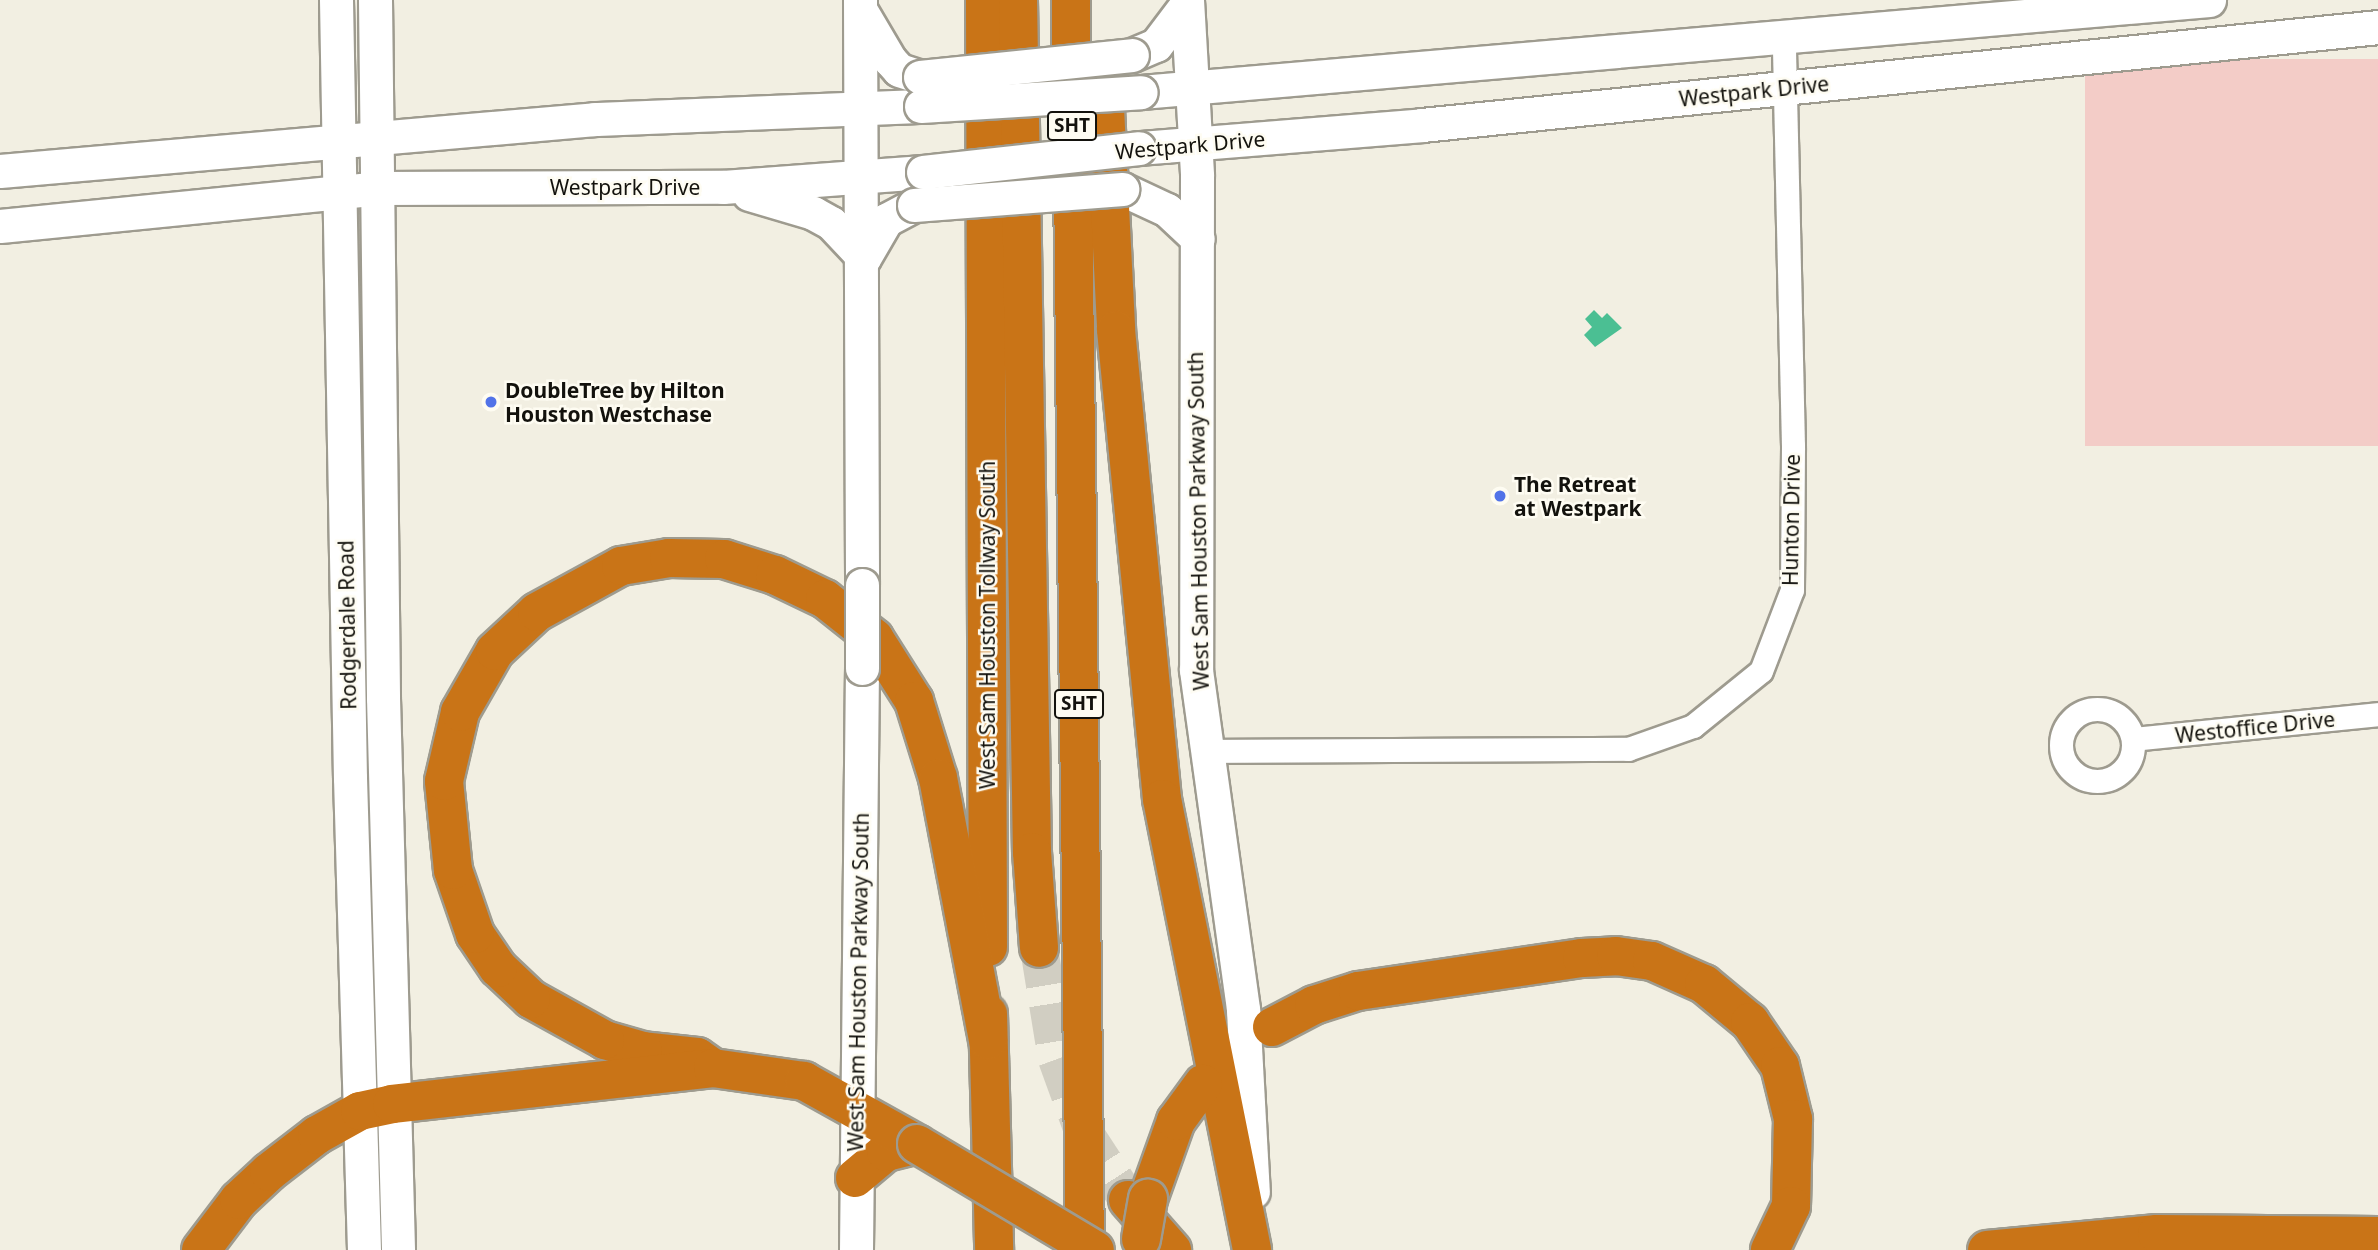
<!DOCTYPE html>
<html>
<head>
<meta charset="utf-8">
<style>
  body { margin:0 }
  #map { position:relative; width:2378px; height:1250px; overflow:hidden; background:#f2efe2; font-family:"Noto Sans",sans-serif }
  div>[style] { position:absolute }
  .green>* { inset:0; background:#f3ccc7; transform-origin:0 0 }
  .water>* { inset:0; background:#4bbf93 }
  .highway-tunnel>* { height:38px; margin-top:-19px; transform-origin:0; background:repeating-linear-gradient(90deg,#d1cec2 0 38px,transparent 0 57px) }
  .roads { filter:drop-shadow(2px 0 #9e9b8f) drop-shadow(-2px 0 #9e9b8f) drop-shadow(0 2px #9e9b8f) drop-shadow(0 -2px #9e9b8f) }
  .street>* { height:23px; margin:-11.5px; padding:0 11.5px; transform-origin:11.5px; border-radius:11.5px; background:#fff }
  .street>.ring { margin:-11.5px; padding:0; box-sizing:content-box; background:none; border:23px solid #fff; border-radius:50% }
  .secondary>* { height:33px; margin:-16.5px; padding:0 16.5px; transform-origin:16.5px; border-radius:16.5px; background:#fff }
  .highway>* { height:38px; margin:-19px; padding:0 19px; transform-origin:19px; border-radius:19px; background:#c97417 }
  .bridges { filter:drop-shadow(2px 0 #9e9b8f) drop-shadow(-2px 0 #9e9b8f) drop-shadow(0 2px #9e9b8f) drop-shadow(0 -2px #9e9b8f) }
  .secondary-bridge>* { height:33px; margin:-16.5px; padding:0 16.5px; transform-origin:16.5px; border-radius:16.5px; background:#fff }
  .highway-bridge>* { height:38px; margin:-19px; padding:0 19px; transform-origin:19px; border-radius:19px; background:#c97417 }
  .dots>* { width:19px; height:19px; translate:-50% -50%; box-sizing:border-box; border:4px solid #fefcf2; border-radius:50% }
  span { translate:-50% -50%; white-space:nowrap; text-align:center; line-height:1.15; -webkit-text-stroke:5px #fefcf2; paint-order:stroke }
  .shield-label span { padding:2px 5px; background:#fefcf2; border:2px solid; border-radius:5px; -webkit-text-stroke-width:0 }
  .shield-label { font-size:19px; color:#13120d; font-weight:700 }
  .street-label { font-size:21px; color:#13120d }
  .poi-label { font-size:21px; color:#13120d; font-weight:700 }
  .left { translate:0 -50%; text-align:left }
</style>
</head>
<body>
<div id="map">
  <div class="green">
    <i style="left:2378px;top:59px;width:387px;height:293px;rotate:90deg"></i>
    <i style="clip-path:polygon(367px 483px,367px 664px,359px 484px)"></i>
  </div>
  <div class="water">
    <i style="clip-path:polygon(1594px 310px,1602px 318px,1607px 313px,1622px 328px,1595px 347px,1584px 335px,1592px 327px,1585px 319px)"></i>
  </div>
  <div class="highway-tunnel">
    <i style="left:1039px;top:948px;width:112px;rotate:80.8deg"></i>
    <i style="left:1057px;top:1059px;width:77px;rotate:70.1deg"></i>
    <i style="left:1083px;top:1131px;width:82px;rotate:56.9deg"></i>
  </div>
  <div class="roads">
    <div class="street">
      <i class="ring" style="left:2061px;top:709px;width:49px;height:49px"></i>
      <i style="left:2133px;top:739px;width:246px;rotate:-5.8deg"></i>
      <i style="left:1207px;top:751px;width:421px;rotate:-0.3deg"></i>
      <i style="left:1628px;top:749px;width:69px;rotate:-19.5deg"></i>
      <i style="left:1693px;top:726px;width:87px;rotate:-39deg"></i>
      <i style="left:1761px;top:671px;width:87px;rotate:-69.1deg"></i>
      <i style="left:1792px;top:590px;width:144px;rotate:-89.6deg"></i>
      <i style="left:1793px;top:446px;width:407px;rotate:-91.3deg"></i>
    </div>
    <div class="secondary">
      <i style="left:336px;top:0;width:778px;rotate:88.97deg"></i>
      <i style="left:350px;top:778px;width:472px;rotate:88.3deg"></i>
      <i style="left:375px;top:0;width:698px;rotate:89.34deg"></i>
      <i style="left:383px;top:698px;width:552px;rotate:88.44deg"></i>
      <i style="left:860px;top:0;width:585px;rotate:89.8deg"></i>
      <i style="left:1187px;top:0;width:176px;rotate:86.7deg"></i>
      <i style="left:1197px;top:176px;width:494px;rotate:90.1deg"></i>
      <i style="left:1196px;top:670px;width:343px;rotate:82.1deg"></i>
      <i style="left:1243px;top:1010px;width:182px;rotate:86.9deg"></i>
      <i style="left:861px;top:11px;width:57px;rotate:59.4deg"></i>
      <i style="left:890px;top:60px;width:13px;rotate:48deg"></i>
      <i style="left:899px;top:70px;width:22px;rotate:18deg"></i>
      <i style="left:1132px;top:55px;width:26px;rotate:-23deg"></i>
      <i style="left:1156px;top:45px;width:51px;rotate:-52.9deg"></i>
      <i style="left:1141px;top:92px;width:1072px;rotate:-4.92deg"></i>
      <i style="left:1139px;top:148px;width:284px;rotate:-4.6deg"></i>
      <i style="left:1422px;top:125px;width:961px;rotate:-5.85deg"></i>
      <i style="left:0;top:171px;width:597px;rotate:-4.99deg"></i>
      <i style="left:595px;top:119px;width:326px;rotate:-2.3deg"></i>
      <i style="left:1122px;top:189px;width:50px;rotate:25deg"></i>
      <i style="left:1167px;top:210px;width:42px;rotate:43.1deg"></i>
      <i style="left:749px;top:194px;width:67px;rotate:16.5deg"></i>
      <i style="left:813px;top:213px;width:21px;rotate:29deg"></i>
      <i style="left:831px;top:223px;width:48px;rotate:46.7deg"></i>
      <i style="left:864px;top:258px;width:44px;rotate:-59.9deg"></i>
      <i style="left:886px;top:220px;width:32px;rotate:-28deg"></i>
      <i style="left:0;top:226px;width:380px;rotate:-5.7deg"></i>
      <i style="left:378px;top:188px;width:345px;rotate:-0.2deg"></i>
      <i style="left:723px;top:187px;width:201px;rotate:-4.3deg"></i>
      <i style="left:856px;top:1250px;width:582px;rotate:-89.41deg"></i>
    </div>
    <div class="highway">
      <i style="left:985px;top:0;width:947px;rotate:89.82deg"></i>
      <i style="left:1018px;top:0;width:852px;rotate:89.06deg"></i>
      <i style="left:1032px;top:852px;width:96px;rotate:85.8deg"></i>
      <i style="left:1071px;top:0;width:1250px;rotate:89.36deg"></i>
      <i style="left:1088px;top:64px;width:30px;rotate:57deg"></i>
      <i style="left:1104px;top:89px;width:241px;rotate:87.1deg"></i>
      <i style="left:1116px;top:330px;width:471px;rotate:84.4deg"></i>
      <i style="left:1162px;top:799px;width:460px;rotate:78.7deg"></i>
      <i style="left:988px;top:1014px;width:236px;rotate:88.5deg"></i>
      <i style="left:1272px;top:1027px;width:47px;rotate:-27.6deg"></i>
      <i style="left:1314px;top:1005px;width:46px;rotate:-17.7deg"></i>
      <i style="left:1358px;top:991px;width:226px;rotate:-8.4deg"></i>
      <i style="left:1582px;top:958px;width:34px;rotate:-3deg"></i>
      <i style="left:1616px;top:956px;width:36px;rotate:8deg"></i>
      <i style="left:1652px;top:961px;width:57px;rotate:23.9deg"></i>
      <i style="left:1704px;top:984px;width:60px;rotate:39.6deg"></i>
      <i style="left:1750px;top:1022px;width:53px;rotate:55.7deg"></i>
      <i style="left:1780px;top:1066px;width:55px;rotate:76.2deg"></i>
      <i style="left:1793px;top:1119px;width:87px;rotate:91.3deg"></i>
      <i style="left:1791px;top:1206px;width:49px;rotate:115.5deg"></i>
      <i style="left:713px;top:1068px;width:19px;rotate:-145deg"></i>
      <i style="left:697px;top:1057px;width:54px;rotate:-173.7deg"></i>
      <i style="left:643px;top:1051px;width:40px;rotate:-164deg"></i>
      <i style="left:605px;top:1040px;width:85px;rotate:-151deg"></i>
      <i style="left:531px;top:999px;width:45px;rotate:-136.8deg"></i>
      <i style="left:498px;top:968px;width:41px;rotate:-124.1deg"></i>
      <i style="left:475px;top:934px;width:68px;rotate:-109deg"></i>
      <i style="left:453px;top:870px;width:89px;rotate:-95.8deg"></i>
      <i style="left:444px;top:781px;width:71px;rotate:-76.9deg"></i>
      <i style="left:460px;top:712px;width:70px;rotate:-60.2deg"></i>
      <i style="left:495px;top:651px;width:57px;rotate:-42.9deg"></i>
      <i style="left:537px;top:612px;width:96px;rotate:-28.7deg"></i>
      <i style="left:621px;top:566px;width:49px;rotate:-9.5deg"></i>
      <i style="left:669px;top:558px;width:55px;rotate:1deg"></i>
      <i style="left:724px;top:559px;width:53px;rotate:17.4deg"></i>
      <i style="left:775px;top:575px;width:55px;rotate:25.6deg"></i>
      <i style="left:825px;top:599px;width:63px;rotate:38.5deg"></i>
      <i style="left:874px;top:638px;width:75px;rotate:57.6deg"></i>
      <i style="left:914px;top:701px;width:81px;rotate:72.7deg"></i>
      <i style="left:938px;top:778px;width:267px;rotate:79.2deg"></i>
      <i style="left:855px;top:1178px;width:40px;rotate:-40deg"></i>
      <i style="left:886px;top:1152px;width:32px;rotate:-14deg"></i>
      <i style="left:1148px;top:1199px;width:83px;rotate:-70.3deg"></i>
      <i style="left:1176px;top:1121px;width:46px;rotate:-53.9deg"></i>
      <i style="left:1128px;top:1200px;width:67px;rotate:48.7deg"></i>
      <i style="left:201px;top:1250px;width:63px;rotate:-52.8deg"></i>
      <i style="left:239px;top:1200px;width:41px;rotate:-43deg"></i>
      <i style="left:269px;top:1172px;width:61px;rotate:-37.6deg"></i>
      <i style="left:317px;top:1135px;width:49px;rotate:-29.2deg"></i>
      <i style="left:360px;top:1111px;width:33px;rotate:-12deg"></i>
      <i style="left:392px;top:1104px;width:323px;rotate:-6.4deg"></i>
      <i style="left:713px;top:1068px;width:92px;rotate:8.1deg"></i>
      <i style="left:804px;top:1081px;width:129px;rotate:29.1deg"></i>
      <i style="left:1987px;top:1250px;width:171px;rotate:-5.4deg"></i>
      <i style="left:2157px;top:1234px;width:221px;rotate:0.5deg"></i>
    </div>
  </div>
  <div class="bridges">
    <div class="secondary-bridge">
      <i style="left:920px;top:77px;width:213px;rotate:-5.9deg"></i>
      <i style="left:921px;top:106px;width:220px;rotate:-3.6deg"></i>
      <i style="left:923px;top:172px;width:217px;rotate:-6.3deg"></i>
      <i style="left:914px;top:205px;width:209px;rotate:-4.4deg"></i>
      <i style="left:862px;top:585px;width:83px;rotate:90deg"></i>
    </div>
    <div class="highway-bridge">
      <i style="left:917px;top:1144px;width:207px;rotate:30.8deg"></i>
      <i style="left:1141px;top:1239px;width:41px;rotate:-80.1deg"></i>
    </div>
  </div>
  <div class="dots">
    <i style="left:491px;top:402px;background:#5273e8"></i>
    <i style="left:1500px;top:496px;background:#5273e8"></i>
  </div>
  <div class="shield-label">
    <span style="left:1072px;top:126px">SHT</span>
    <span style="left:1079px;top:704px">SHT</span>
  </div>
  <div class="street-label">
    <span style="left:1754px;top:91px;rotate:-6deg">Westpark Drive</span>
    <span style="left:1190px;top:145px;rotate:-5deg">Westpark Drive</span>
    <span style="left:625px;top:187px">Westpark Drive</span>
    <span style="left:1791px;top:520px;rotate:-89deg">Hunton Drive</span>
    <span style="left:1198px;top:521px;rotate:-91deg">West Sam Houston Parkway South</span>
    <span style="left:347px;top:625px;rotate:-91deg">Rodgerdale Road</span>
    <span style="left:987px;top:625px;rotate:-90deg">West Sam Houston Tollway South</span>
    <span style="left:2255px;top:727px;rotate:-6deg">Westoffice Drive</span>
    <span style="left:858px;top:982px;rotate:-89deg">West Sam Houston Parkway South</span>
  </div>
  <div class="poi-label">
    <span class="left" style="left:505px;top:402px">DoubleTree by Hilton<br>Houston Westchase</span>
    <span class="left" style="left:1514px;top:496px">The Retreat<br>at Westpark</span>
  </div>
</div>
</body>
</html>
